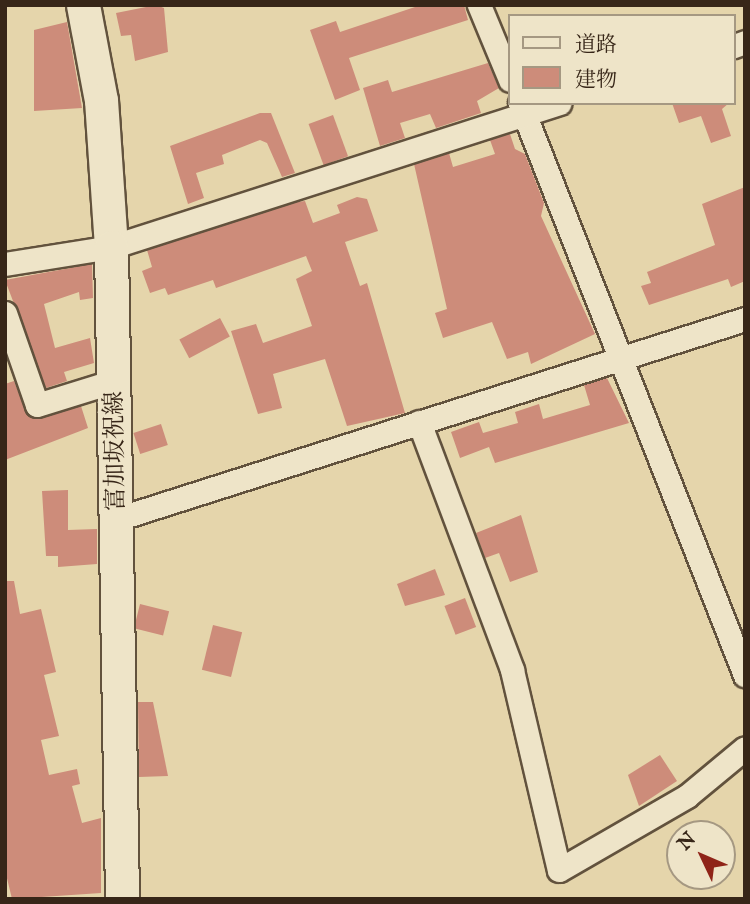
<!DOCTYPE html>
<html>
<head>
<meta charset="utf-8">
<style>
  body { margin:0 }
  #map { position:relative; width:750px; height:904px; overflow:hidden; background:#e5d5ab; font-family:"IM FELL English","Noto Serif JP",serif }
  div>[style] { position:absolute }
  .building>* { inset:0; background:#cd8c7a; transform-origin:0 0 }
  .roads { filter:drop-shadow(2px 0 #62523d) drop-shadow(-2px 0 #62523d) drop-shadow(0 2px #62523d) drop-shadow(0 -2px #62523d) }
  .minor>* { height:23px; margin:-11.5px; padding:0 11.5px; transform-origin:11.5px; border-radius:11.5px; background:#eee4c8 }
  .secondary>* { height:33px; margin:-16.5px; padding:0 16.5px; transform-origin:16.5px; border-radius:16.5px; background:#eee4c8 }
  span { translate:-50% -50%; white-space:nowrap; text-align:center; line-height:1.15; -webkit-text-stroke:6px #eee4c8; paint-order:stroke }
  .street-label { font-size:24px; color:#372618 }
  .frame { position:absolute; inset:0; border:7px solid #372618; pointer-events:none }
  .legend { position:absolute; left:508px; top:14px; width:228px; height:91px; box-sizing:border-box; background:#eee4c8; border:2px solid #a59882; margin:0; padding:9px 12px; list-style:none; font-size:21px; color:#372618 }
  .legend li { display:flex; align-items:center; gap:14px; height:35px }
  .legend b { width:35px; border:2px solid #a59882 }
  .north { position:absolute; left:666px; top:820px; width:70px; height:70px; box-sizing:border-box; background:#eee4c8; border:2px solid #a59882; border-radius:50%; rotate:314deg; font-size:19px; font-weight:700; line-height:28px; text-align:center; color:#372618 }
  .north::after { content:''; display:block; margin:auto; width:24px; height:32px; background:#8f2418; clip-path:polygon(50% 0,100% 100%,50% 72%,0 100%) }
</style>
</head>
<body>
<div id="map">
  <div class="building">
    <i style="clip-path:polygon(156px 5px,164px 8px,168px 52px,135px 61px,131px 35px,121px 36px,116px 13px)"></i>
    <i style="clip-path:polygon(421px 5px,464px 5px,468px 20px,349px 58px,360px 90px,335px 100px,310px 30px,336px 21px,340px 32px)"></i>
    <i style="clip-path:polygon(67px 22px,82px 108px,34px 111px,34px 30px)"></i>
    <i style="clip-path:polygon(488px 63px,499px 88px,477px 101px,481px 113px,436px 128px,430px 114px,400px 123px,405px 138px,380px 146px,363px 88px,388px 80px,392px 92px)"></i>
    <i style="clip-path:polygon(672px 103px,729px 103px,722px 109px,731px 136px,711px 143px,701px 116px,679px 123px)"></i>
    <i style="clip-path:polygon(260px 113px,271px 113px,295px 173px,282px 177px,267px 143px,260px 140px,222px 155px,224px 164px,196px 173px,204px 198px,188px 204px,170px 146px)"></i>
    <i style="left:333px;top:115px;width:44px;height:26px;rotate:70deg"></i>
    <i style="clip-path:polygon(510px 134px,515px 149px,525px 154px,544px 203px,541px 216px,595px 334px,531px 364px,528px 352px,507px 359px,492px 322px,443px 338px,435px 313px,447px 309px,414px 164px,449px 153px,453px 167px,495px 154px,490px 140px)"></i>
    <i style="clip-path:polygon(745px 187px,745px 281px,731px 287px,728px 279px,649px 305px,641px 286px,651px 283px,647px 272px,715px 245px,702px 204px)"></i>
    <i style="clip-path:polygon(357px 197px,367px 199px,378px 231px,345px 242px,360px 286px,367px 283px,405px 413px,347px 426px,325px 359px,273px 374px,282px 408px,258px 414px,231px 331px,256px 324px,263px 343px,312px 326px,296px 279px,312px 271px,306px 256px,216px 288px,213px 280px,168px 295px,165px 288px,150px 293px,142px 271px,152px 267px,147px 250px,297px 202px,305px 201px,313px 223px,340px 213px,337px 205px)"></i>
    <i style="clip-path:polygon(92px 264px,93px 298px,80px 300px,79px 292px,44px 304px,55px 348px,90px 338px,94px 363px,64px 372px,67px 381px,46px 388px,5px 280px)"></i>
    <i style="left:220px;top:318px;width:21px;height:46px;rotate:62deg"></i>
    <i style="clip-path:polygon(607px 378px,629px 423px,495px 463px,489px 447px,460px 458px,451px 432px,479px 422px,483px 433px,518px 423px,515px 412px,539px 404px,543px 419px,590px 405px,584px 385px)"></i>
    <i style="clip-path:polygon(14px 381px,28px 416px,81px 406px,88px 428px,5px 460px,5px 384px)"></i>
    <i style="left:161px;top:424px;width:22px;height:29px;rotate:72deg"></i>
    <i style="clip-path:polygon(68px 490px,68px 530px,97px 529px,97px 564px,58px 567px,58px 556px,46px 556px,42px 491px)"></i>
    <i style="clip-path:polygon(521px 515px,538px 572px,510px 582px,499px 553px,485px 558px,476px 533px)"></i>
    <i style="clip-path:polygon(435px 569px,445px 595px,405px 606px,397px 584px)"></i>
    <i style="clip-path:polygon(5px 581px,14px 581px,20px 614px,41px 609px,56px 672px,44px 675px,59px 736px,41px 740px,49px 775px,77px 769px,80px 784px,72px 786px,82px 823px,101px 818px,101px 893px,12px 899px,5px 870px)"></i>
    <i style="left:465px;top:598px;width:31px;height:22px;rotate:69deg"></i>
    <i style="left:140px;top:604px;width:30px;height:25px;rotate:14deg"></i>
    <i style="left:213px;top:625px;width:30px;height:46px;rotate:14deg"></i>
    <i style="clip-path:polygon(138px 702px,153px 702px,168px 776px,139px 777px)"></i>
    <i style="clip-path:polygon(660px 755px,677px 781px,639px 806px,628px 775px)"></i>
  </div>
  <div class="roads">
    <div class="minor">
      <i style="left:479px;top:5px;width:81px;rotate:67.5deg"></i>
      <i style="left:734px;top:46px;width:12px;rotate:-20deg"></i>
      <i style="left:520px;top:103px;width:615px;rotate:68.53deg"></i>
      <i style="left:5px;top:264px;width:107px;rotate:-9.1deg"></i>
      <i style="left:111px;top:247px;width:471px;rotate:-17.8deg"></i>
      <i style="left:5px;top:313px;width:97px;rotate:70.8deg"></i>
      <i style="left:37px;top:405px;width:81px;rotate:-17.3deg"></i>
      <i style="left:419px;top:422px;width:265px;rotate:69.4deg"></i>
      <i style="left:512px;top:670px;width:205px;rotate:76.8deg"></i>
      <i style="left:559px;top:870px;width:148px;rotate:-30deg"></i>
      <i style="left:687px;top:796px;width:75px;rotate:-39.6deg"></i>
      <i style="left:117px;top:519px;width:659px;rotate:-17.67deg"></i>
    </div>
    <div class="secondary">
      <i style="left:83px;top:5px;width:97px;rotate:79.3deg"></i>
      <i style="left:101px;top:100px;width:147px;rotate:86.1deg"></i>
      <i style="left:111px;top:247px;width:652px;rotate:89.03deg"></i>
    </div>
  </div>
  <div class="street-label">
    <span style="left:116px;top:451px;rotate:-91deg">富加坂祝線</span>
  </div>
  <div class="frame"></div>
  <ul class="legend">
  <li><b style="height:9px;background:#eee4c8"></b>道路</li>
  <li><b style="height:19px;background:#cd8c7a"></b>建物</li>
  </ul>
  <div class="north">N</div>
</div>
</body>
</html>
